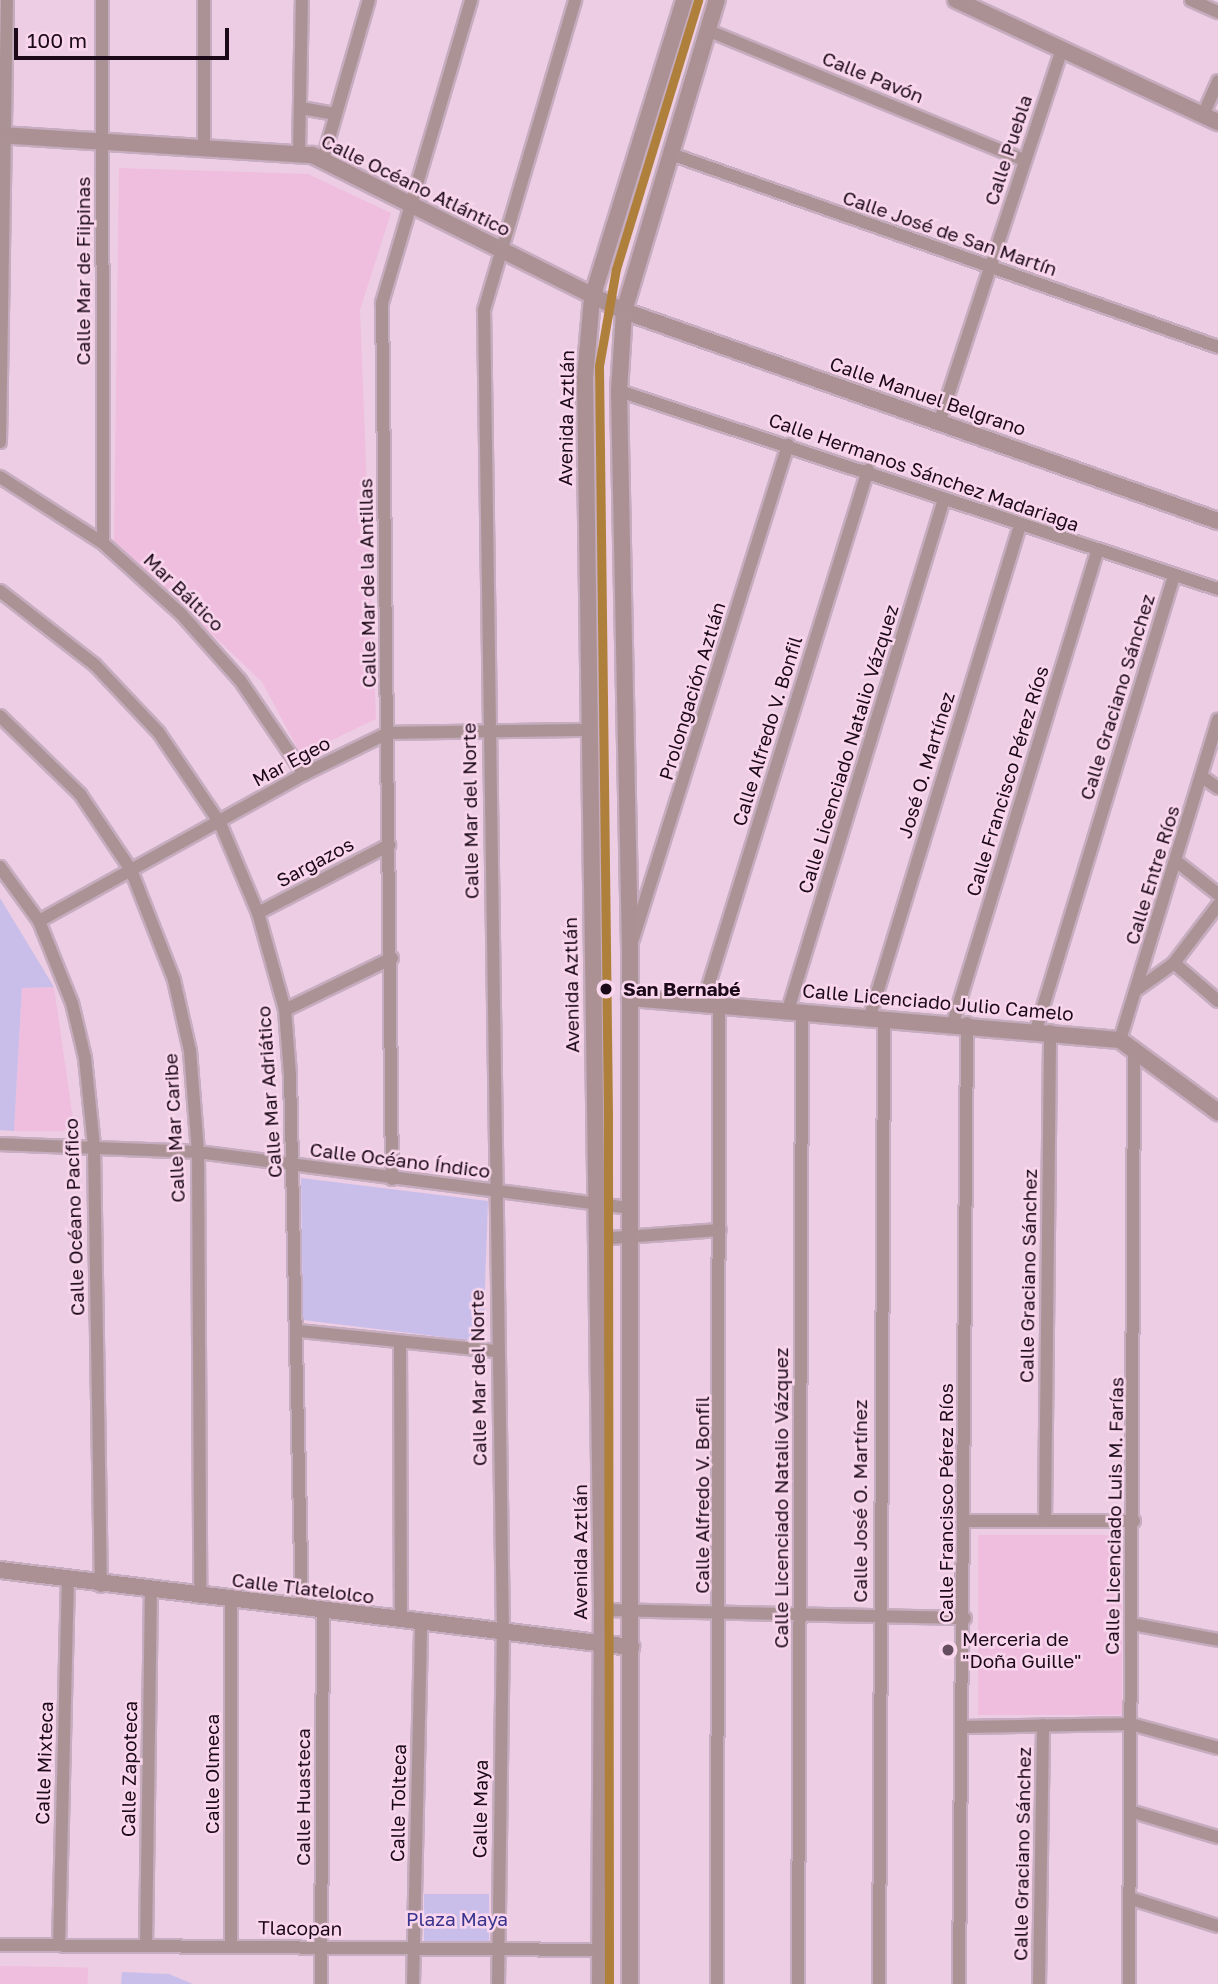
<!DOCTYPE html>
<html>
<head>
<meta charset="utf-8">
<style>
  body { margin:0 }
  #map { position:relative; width:1218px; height:1984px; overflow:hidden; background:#edcde3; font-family:"Golos Text",sans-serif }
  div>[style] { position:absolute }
  .built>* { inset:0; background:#efbedf; transform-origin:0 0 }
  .green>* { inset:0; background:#c9beea; transform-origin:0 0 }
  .roads { filter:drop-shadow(2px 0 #c5acbe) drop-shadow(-2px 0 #c5acbe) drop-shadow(0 2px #c5acbe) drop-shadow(0 -2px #c5acbe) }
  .street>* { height:12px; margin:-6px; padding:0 6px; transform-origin:6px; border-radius:6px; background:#ab9395 }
  .secondary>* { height:16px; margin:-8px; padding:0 8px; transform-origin:8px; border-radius:8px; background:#ac9194 }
  .metro-1>* { height:9px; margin:-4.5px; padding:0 4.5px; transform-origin:4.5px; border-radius:4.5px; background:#af803c }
  .dots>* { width:19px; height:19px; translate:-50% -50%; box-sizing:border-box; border:4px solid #f9d6ed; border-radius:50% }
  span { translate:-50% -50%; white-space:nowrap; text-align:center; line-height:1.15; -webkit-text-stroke:5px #f9d6ed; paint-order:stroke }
  .street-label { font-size:19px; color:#1d0a18 }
  .stop-label { font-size:19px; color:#1d0a18; font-weight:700 }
  .left { translate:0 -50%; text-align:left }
  .poi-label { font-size:19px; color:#1d0a18 }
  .park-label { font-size:19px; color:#38348e }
  .scale { position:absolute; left:14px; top:28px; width:215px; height:32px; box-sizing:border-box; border:4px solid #1d0a18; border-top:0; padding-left:9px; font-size:21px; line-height:24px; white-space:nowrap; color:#1d0a18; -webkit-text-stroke:5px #f9d6ed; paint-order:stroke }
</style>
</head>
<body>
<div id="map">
  <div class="built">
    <i style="clip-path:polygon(119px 168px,308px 174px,391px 213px,360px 310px,376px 719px,301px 755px,262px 682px,114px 541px)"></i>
    <i style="clip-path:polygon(54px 987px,73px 1119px,64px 1131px,14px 1131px,22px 988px)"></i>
    <i style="left:978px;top:1535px;width:144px;height:180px"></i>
    <i style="left:0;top:1966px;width:88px;height:18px;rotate:1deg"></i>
  </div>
  <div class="green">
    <i style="clip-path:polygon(0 898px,54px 987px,22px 988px,14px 1131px,0 1130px)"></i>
    <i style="clip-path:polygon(301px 1178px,488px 1201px,483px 1342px,303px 1320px)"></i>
    <i style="left:424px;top:1894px;width:65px;height:49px"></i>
    <i style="clip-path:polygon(122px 1972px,169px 1974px,193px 1984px,121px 1984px)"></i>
  </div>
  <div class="roads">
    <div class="street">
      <i style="left:102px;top:0;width:543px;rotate:89.89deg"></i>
      <i style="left:1191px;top:0;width:30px;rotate:24deg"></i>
      <i style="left:707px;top:30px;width:343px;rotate:22.3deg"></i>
      <i style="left:301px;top:108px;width:34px;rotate:10deg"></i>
      <i style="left:1203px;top:115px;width:37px;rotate:-66deg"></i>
      <i style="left:204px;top:145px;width:145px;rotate:-90deg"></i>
      <i style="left:299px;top:152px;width:152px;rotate:-88.9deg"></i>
      <i style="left:671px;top:154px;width:580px;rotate:19.43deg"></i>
      <i style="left:323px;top:159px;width:166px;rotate:-73.9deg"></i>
      <i style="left:619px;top:391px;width:631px;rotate:18.29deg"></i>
      <i style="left:939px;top:423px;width:394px;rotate:-71.8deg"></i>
      <i style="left:0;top:442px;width:442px;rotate:-89.1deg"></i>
      <i style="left:0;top:477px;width:122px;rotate:32.7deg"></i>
      <i style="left:103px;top:543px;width:107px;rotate:42.3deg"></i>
      <i style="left:182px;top:615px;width:87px;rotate:48.3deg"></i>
      <i style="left:240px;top:680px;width:114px;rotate:55.8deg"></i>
      <i style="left:0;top:591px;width:120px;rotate:37.9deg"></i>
      <i style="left:95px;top:665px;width:93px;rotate:46.7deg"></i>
      <i style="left:159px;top:733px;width:109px;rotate:55.9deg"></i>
      <i style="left:220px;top:823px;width:98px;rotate:67.1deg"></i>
      <i style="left:258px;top:913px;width:101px;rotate:74.4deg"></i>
      <i style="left:285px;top:1010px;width:65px;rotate:85.6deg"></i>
      <i style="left:290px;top:1075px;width:533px;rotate:88.71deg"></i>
      <i style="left:0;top:716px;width:112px;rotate:44.3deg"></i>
      <i style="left:80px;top:794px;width:92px;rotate:56.1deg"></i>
      <i style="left:131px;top:870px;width:118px;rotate:68.6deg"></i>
      <i style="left:174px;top:980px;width:73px;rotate:77.3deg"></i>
      <i style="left:190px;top:1051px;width:101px;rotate:85.5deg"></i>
      <i style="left:198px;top:1152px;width:445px;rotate:89.7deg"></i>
      <i style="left:1201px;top:776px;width:21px;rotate:35deg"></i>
      <i style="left:1176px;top:861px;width:53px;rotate:38.2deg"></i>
      <i style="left:0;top:867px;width:67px;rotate:54.2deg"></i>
      <i style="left:39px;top:921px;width:88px;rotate:68.1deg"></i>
      <i style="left:72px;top:1003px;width:57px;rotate:76.7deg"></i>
      <i style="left:85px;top:1058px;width:89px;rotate:84.2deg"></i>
      <i style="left:94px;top:1147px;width:439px;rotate:89.1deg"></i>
      <i style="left:258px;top:913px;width:148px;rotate:-27.4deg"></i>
      <i style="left:39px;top:921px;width:303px;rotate:-29deg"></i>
      <i style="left:304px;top:774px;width:93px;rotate:-26deg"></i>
      <i style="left:388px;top:733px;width:199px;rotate:-0.9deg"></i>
      <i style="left:633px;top:939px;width:518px;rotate:-72.58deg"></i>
      <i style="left:1174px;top:963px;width:58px;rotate:40.8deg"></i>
      <i style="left:1138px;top:989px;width:44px;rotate:-35.8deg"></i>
      <i style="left:1174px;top:963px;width:73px;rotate:-52.8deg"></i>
      <i style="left:703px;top:1003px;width:558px;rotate:-72.8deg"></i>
      <i style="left:285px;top:1010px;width:119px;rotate:-25.9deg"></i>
      <i style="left:788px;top:1010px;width:534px;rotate:-73.02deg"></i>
      <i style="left:870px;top:1016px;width:513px;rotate:-73.01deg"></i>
      <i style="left:953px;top:1023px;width:493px;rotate:-73deg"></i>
      <i style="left:1036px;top:1030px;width:475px;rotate:-73.1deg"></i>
      <i style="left:1120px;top:1040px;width:335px;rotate:-73deg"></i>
      <i style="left:0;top:1144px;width:198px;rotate:2.3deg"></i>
      <i style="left:198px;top:1152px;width:434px;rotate:7.4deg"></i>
      <i style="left:392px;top:1179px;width:876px;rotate:-90.65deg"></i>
      <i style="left:382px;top:303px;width:316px;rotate:-73.6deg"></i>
      <i style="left:597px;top:1239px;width:123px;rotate:-4.2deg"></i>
      <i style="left:299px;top:1331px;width:199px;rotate:5.8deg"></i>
      <i style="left:400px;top:1344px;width:277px;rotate:89.8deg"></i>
      <i style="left:965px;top:1521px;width:169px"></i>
      <i style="left:1045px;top:1521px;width:490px;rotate:-89.4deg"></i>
      <i style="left:602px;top:1610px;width:363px;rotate:1.3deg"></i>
      <i style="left:1132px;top:1624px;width:87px;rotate:10.5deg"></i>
      <i style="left:963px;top:1727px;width:168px;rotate:-1deg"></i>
      <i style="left:1131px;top:1724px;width:90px;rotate:15.4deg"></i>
      <i style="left:1130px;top:1811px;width:92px;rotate:16.5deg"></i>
      <i style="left:1129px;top:1898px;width:93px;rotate:17.5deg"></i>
      <i style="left:0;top:1945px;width:600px;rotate:0.48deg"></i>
      <i style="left:59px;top:1945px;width:364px;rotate:-88.6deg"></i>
      <i style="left:146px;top:1946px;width:354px;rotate:-89.2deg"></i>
      <i style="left:231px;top:1947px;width:346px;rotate:-90deg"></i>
      <i style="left:321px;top:1984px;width:373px;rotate:-89.7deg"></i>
      <i style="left:413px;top:1984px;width:361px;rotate:-88.7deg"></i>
      <i style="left:498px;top:1984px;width:349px;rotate:-89.2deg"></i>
      <i style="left:503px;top:1635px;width:1325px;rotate:-90.82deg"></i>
      <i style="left:484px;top:310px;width:323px;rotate:-73.6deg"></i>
      <i style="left:717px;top:1984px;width:979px;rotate:-89.88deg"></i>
      <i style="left:798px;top:1984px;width:973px;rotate:-89.76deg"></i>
      <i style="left:879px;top:1984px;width:966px;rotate:-89.7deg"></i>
      <i style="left:959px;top:1984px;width:961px;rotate:-89.52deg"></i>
      <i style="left:1039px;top:1984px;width:259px;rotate:-89.1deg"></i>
      <i style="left:1129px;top:1984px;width:936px;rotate:-89.69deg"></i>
    </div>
    <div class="secondary">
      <i style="left:956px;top:0;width:289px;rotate:25deg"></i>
      <i style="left:0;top:135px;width:313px;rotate:3.7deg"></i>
      <i style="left:312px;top:155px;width:349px;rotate:26.6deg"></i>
      <i style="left:624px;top:311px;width:630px;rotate:19.47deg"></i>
      <i style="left:630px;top:998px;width:492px;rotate:4.9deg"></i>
      <i style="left:1120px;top:1040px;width:122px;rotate:36.3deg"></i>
      <i style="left:0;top:1570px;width:636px;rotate:6.96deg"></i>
      <i style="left:600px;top:1984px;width:374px;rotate:-89.7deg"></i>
      <i style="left:602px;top:1610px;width:1232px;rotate:-90.79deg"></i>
      <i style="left:585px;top:378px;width:80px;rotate:-85deg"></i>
      <i style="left:592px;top:298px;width:312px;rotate:-72.8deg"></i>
      <i style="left:630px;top:1984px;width:1036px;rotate:-90deg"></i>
      <i style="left:630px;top:948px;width:557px;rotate:-91.13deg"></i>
      <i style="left:619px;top:391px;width:80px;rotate:-86.4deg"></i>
      <i style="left:624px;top:311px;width:325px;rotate:-73.4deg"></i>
    </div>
  </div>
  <div class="metro-1">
    <i style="left:609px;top:1984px;width:870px;rotate:-90.07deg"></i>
    <i style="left:608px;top:1114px;width:748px;rotate:-90.69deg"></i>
    <i style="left:599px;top:366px;width:98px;rotate:-80.1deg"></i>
    <i style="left:616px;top:269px;width:281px;rotate:-73deg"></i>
  </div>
  <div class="dots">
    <i style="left:606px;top:989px;background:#1d0a18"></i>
    <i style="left:948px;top:1650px;background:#664e5f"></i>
  </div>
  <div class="street-label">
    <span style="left:873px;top:77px;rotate:22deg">Calle Pavón</span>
    <span style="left:1008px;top:150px;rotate:-72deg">Calle Puebla</span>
    <span style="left:416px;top:185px;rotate:26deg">Calle Océano Atlántico</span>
    <span style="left:950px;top:233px;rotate:19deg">Calle José de San Martín</span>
    <span style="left:83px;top:271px;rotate:-90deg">Calle Mar de Fiipinas</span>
    <span style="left:928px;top:396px;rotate:19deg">Calle Manuel Belgrano</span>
    <span style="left:566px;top:418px;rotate:-89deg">Avenida Aztlán</span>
    <span style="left:924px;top:472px;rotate:19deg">Calle Hermanos Sánchez Madariaga</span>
    <span style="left:367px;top:583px;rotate:-91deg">Calle Mar de la Antillas</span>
    <span style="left:184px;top:592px;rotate:44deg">Mar Báltico</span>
    <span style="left:692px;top:691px;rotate:-73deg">Prolongación Aztlán</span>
    <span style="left:1117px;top:697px;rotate:-73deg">Calle Graciano Sánchez</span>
    <span style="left:767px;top:731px;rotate:-73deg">Calle Alfredo V. Bonfil</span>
    <span style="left:848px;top:749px;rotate:-73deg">Calle Licenciado Natalio Vázquez</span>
    <span style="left:291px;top:761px;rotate:-28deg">Mar Egeo</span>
    <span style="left:926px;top:765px;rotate:-73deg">José O. Martínez</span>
    <span style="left:1007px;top:781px;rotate:-73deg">Calle Francisco Pérez Ríos</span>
    <span style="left:470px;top:811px;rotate:-91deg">Calle Mar del Norte</span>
    <span style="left:315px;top:862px;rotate:-28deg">Sargazos</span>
    <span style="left:1152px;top:875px;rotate:-73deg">Calle Entre Ríos</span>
    <span style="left:571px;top:985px;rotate:-91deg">Avenida Aztlán</span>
    <span style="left:938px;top:1002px;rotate:5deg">Calle Licenciado Julio Camelo</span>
    <span style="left:269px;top:1092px;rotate:-94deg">Calle Mar Adriático</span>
    <span style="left:174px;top:1128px;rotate:-93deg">Calle Mar Caribe</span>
    <span style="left:400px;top:1160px;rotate:7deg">Calle Océano Índico</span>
    <span style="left:74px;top:1217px;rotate:-92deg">Calle Océano Pacífico</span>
    <span style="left:1028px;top:1276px;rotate:-89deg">Calle Graciano Sánchez</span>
    <span style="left:478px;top:1378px;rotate:-91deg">Calle Mar del Norte</span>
    <span style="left:702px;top:1495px;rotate:-90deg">Calle Alfredo V. Bonfil</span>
    <span style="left:781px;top:1498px;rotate:-90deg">Calle Licenciado Natalio Vázquez</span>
    <span style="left:860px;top:1501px;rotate:-90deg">Calle José O. Martínez</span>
    <span style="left:946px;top:1503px;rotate:-90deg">Calle Francisco Pérez Ríos</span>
    <span style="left:1114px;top:1516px;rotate:-89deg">Calle Licenciado Luis M. Farías</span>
    <span style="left:580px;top:1552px;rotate:-90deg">Avenida Aztlán</span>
    <span style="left:303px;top:1588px;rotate:7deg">Calle Tlatelolco</span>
    <span style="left:44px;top:1763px;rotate:-88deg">Calle Mixteca</span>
    <span style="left:129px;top:1769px;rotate:-89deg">Calle Zapoteca</span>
    <span style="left:212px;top:1774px;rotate:-90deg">Calle Olmeca</span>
    <span style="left:303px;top:1797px;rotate:-90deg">Calle Huasteca</span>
    <span style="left:398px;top:1803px;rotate:-89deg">Calle Tolteca</span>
    <span style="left:480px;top:1809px;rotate:-89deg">Calle Maya</span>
    <span style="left:1022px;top:1854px;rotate:-89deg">Calle Graciano Sánchez</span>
    <span style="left:300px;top:1928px;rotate:1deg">Tlacopan</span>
  </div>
  <div class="stop-label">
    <span class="left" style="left:623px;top:989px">San Bernabé</span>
  </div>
  <div class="poi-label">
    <span class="left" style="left:962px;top:1650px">Merceria de<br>"Doña Guille"</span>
  </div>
  <div class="park-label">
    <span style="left:457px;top:1919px">Plaza Maya</span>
  </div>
  <div class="scale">100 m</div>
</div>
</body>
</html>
